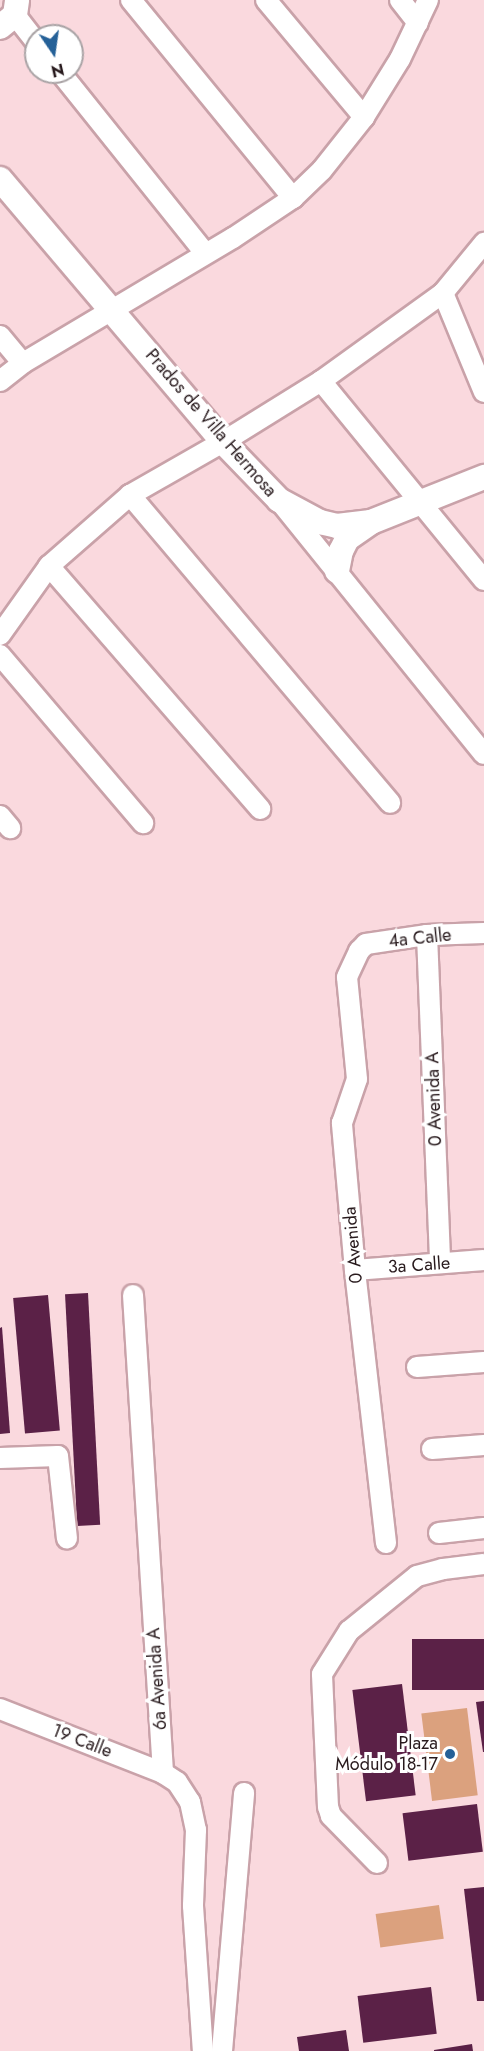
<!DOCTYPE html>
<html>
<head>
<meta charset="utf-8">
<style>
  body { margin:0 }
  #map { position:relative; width:484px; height:2051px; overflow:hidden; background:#fad9de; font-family:Jost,sans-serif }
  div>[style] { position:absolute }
  .green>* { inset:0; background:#dba17e; transform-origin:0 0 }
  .building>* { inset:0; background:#5b2147; transform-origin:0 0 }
  .roads { filter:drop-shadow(2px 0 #c9a2a9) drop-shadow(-2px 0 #c9a2a9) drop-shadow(0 2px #c9a2a9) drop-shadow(0 -2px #c9a2a9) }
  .minor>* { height:20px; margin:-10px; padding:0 10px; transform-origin:10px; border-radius:10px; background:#fff }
  .major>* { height:24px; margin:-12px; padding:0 12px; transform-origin:12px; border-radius:12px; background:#fff }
  .dots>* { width:16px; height:16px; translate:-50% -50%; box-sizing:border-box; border:3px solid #fff; border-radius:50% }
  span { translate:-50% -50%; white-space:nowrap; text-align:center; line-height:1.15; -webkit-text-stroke:6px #fff; paint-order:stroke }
  .street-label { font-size:18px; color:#281a1d }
  .poi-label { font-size:18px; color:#281a1d }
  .right { translate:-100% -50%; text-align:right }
  .north { position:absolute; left:24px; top:24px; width:60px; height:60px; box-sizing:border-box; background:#fff; border:2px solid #a9a3a5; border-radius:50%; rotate:167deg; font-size:16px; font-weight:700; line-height:24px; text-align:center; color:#281a1d }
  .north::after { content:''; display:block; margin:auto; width:21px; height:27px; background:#256198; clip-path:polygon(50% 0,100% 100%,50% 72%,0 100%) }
</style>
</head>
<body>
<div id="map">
  <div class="green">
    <i style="left:467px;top:1708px;width:88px;height:46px;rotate:83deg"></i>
    <i style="left:439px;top:1905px;width:34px;height:64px;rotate:82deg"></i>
  </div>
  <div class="building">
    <i style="left:88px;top:1293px;width:232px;height:23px;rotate:87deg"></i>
    <i style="left:48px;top:1295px;width:136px;height:35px;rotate:85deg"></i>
    <i style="clip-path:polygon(2px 1327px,10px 1433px,0 1434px,0 1328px)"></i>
    <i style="left:484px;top:1639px;width:51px;height:72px;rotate:90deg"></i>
    <i style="left:402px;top:1684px;width:112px;height:50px;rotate:83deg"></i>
    <i style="clip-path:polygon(484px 1701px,484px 1752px,483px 1752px,476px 1702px)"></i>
    <i style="left:477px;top:1804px;width:48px;height:75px;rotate:83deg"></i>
    <i style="clip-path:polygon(484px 1887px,484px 2001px,477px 2001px,464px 1889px)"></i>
    <i style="left:431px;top:1987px;width:47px;height:74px;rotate:83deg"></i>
    <i style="clip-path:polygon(346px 2030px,349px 2051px,299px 2051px,297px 2037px)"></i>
    <i style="clip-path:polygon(472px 2044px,473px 2051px,434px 2051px,434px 2050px)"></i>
  </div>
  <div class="roads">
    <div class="minor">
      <i style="left:131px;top:0;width:256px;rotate:50.7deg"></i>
      <i style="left:266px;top:0;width:153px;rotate:50.1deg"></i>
      <i style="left:400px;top:0;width:29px;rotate:52deg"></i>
      <i style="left:15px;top:15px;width:34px;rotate:52deg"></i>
      <i style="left:60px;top:72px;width:232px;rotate:51.3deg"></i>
      <i style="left:443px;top:293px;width:107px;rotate:67.5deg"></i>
      <i style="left:0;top:336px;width:35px;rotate:50deg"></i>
      <i style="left:0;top:381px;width:29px;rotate:-38deg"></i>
      <i style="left:23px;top:363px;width:244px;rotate:-30.8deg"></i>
      <i style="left:233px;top:238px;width:72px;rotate:-33.7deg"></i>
      <i style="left:293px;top:198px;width:40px;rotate:-44deg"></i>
      <i style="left:322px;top:170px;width:68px;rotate:-51.6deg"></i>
      <i style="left:364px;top:117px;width:68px;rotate:-58.2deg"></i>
      <i style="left:400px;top:59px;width:65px;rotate:-64.6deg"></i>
      <i style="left:321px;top:381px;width:257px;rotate:50.7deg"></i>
      <i style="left:130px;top:495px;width:403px;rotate:49.8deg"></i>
      <i style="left:282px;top:504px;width:321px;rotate:51.1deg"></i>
      <i style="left:49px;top:566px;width:322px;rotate:49deg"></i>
      <i style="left:0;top:635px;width:85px;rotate:-54.6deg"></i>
      <i style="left:49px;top:566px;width:108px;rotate:-41.2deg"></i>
      <i style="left:130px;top:495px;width:107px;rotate:-29.7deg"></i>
      <i style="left:223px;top:442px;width:115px;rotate:-31.9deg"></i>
      <i style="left:321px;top:381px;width:150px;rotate:-35.8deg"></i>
      <i style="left:443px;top:293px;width:65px;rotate:-50.6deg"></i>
      <i style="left:0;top:655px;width:221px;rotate:49.6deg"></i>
      <i style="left:0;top:816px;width:16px;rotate:50deg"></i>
      <i style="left:427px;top:935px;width:328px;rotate:87.7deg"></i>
      <i style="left:355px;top:1270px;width:129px;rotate:-4.4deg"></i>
      <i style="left:133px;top:1295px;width:479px;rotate:86.4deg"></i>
      <i style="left:417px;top:1367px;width:67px;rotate:-4.3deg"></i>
      <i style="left:432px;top:1449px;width:52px;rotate:-4.4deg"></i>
      <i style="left:0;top:1458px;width:58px;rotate:-2deg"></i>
      <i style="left:58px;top:1456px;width:83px;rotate:83.8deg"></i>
      <i style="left:439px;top:1533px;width:45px;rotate:-6.3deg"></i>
      <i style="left:386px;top:1543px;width:275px;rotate:-96.5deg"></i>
      <i style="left:355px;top:1270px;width:148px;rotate:-95.1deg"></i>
      <i style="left:342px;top:1123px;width:46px;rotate:-71.2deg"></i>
      <i style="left:357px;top:1079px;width:102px;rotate:-95.6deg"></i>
      <i style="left:347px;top:977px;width:29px;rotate:-65deg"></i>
      <i style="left:359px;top:951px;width:10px;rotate:-45deg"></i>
      <i style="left:366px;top:944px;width:62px;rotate:-8.4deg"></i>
      <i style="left:427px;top:935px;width:57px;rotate:-2deg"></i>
      <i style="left:0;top:1709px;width:175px;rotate:21.4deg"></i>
      <i style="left:163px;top:1773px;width:17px;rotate:33deg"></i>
      <i style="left:177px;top:1782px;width:24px;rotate:57deg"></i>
      <i style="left:190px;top:1802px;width:29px;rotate:78deg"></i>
      <i style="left:196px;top:1830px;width:76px;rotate:92.3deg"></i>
      <i style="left:193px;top:1906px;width:145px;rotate:86.1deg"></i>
      <i style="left:377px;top:1863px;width:66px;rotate:-134.4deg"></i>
      <i style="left:331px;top:1816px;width:9px;rotate:-108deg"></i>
      <i style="left:328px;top:1807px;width:133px;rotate:-92.6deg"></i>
      <i style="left:322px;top:1674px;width:51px;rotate:-57.9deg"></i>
      <i style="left:349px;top:1631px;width:87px;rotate:-39deg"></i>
      <i style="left:417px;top:1576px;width:27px;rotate:-15deg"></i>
      <i style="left:443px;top:1569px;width:41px;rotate:-7deg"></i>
      <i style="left:222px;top:2051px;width:259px;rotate:-85.1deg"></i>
    </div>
    <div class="major">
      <i style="left:0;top:27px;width:19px;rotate:-39deg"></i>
      <i style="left:15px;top:15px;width:15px;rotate:-82deg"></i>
      <i style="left:0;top:179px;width:345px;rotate:49.7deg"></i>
      <i style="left:223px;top:442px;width:81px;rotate:46deg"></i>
      <i style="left:279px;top:500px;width:47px;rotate:28.2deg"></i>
      <i style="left:320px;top:522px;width:17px;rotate:13deg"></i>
      <i style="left:337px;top:526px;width:34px;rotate:-7deg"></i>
      <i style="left:371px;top:522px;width:122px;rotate:-21.7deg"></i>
      <i style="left:337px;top:571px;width:20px;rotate:-79deg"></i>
      <i style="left:341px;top:551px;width:13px;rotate:-63deg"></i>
      <i style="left:347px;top:539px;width:29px;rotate:-35deg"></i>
    </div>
  </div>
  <div class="dots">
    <i style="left:450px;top:1754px;background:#256198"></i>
  </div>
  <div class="street-label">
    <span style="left:211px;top:423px;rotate:49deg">Prados de Villa Hermosa</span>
    <span style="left:420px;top:938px;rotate:-6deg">4a Calle</span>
    <span style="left:434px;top:1099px;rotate:-92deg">0 Avenida A</span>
    <span style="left:353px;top:1245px;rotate:-95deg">0 Avenida</span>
    <span style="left:419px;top:1265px;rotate:-4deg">3a Calle</span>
    <span style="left:157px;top:1679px;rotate:-94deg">6a Avenida A</span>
    <span style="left:82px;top:1741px;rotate:21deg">19 Calle</span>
  </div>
  <div class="poi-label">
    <span class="right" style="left:438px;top:1754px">Plaza<br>Módulo 18-17</span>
  </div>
  <div class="north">N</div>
</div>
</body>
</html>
